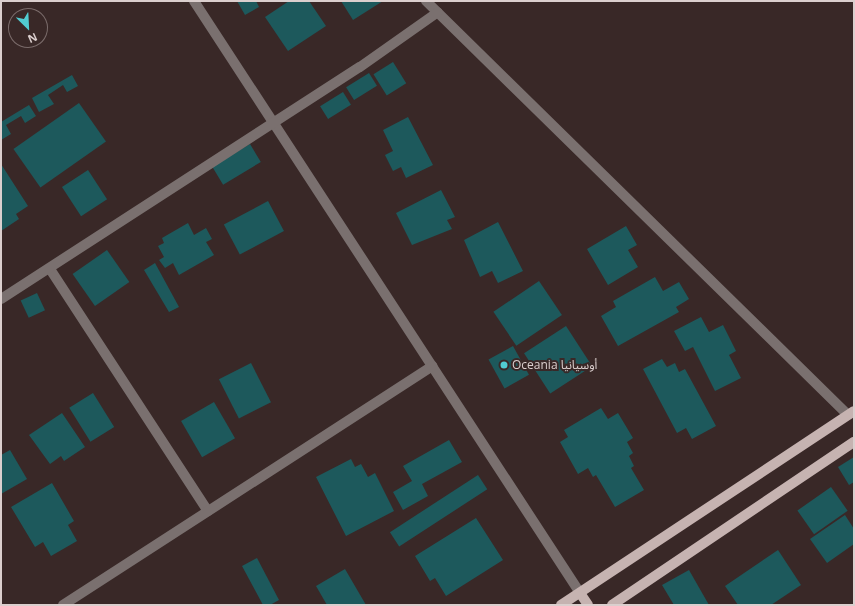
<!DOCTYPE html>
<html>
<head>
<meta charset="utf-8">
<style>
  body { margin:0 }
  #map { position:relative; width:855px; height:606px; overflow:hidden; background:#392827; font-family:"Open Sans","Noto Sans Arabic",sans-serif }
  div>[style] { position:absolute }
  .building>* { inset:0; background:#1d595c; transform-origin:0 0 }
  .minor>* { height:10px; margin:-5px; padding:0 5px; transform-origin:5px; border-radius:5px; background:#7a706f }
  .major>* { height:10px; margin:-5px; padding:0 5px; transform-origin:5px; border-radius:5px; background:#c6b3b1 }
  .dots>* { width:11px; height:11px; translate:-50% -50%; box-sizing:border-box; border:2px solid #392827; border-radius:50% }
  span { translate:-50% -50%; white-space:nowrap; text-align:center; line-height:1.15; -webkit-text-stroke:4px #392827; paint-order:stroke }
  .poi-label { font-size:12px; color:#dbcfce }
  .left { translate:0 -50%; text-align:left }
  .frame { position:absolute; inset:0; border:2px solid #dbcfce; pointer-events:none }
  .north { position:absolute; left:8px; top:8px; width:40px; height:40px; box-sizing:border-box; background:#392827; border:1px solid #7a6b6a; border-radius:50%; rotate:156deg; font-size:11px; font-weight:700; line-height:16px; text-align:center; color:#dbcfce }
  .north::after { content:''; display:block; margin:auto; width:14px; height:18px; background:#51ccd1; clip-path:polygon(50% 0,100% 100%,50% 72%,0 100%) }
</style>
</head>
<body>
<div id="map">
  <div class="building">
    <i style="clip-path:polygon(237px 1px,256px 1px,259px 7px,245px 15px)"></i>
    <i style="clip-path:polygon(289px 1px,309px 1px,326px 26px,288px 51px,265px 17px)"></i>
    <i style="clip-path:polygon(341px 1px,383px 1px,353px 20px)"></i>
    <i style="left:393px;top:62px;width:25px;height:23px;rotate:58deg"></i>
    <i style="left:369px;top:73px;width:15px;height:27px;rotate:58deg"></i>
    <i style="clip-path:polygon(72px 75px,78px 86px,67px 92px,63px 85px,48px 95px,54px 104px,39px 112px,32px 98px)"></i>
    <i style="left:343px;top:92px;width:15px;height:27px;rotate:58deg"></i>
    <i style="left:79px;top:103px;width:47px;height:80px;rotate:55deg"></i>
    <i style="clip-path:polygon(29px 105px,36px 116px,25px 123px,21px 116px,6px 125px,11px 134px,1px 140px,1px 122px)"></i>
    <i style="clip-path:polygon(408px 117px,433px 165px,406px 178px,401px 167px,393px 171px,385px 155px,393px 151px,383px 130px)"></i>
    <i style="left:250px;top:144px;width:21px;height:44px;rotate:59deg"></i>
    <i style="clip-path:polygon(1px 164px,28px 206px,16px 214px,19px 219px,1px 231px)"></i>
    <i style="left:88px;top:170px;width:35px;height:31px;rotate:57deg"></i>
    <i style="clip-path:polygon(441px 190px,455px 217px,447px 220px,452px 229px,412px 245px,396px 213px)"></i>
    <i style="left:268px;top:201px;width:34px;height:50px;rotate:62deg"></i>
    <i style="clip-path:polygon(498px 222px,523px 271px,498px 283px,492px 271px,480px 277px,464px 240px)"></i>
    <i style="clip-path:polygon(188px 223px,194px 235px,206px 228px,212px 239px,206px 242px,214px 255px,179px 275px,173px 263px,165px 268px,159px 260px,164px 257px,158px 246px,164px 243px,162px 238px)"></i>
    <i style="clip-path:polygon(626px 226px,637px 245px,628px 250px,638px 267px,608px 285px,587px 249px)"></i>
    <i style="left:107px;top:250px;width:39px;height:42px;rotate:55deg"></i>
    <i style="clip-path:polygon(155px 263px,179px 307px,169px 312px,144px 270px)"></i>
    <i style="clip-path:polygon(655px 277px,663px 291px,679px 282px,689px 299px,676px 307px,679px 312px,618px 346px,601px 316px,616px 307px,613px 301px)"></i>
    <i style="left:539px;top:281px;width:41px;height:55px;rotate:56deg"></i>
    <i style="left:37px;top:293px;width:19px;height:18px;rotate:65deg"></i>
    <i style="clip-path:polygon(701px 317px,709px 332px,723px 325px,736px 351px,729px 355px,741px 378px,715px 391px,693px 347px,685px 351px,674px 331px)"></i>
    <i style="left:566px;top:326px;width:48px;height:50px;rotate:57deg"></i>
    <i style="left:513px;top:346px;width:33px;height:28px;rotate:61deg"></i>
    <i style="clip-path:polygon(662px 359px,667px 367px,675px 363px,679px 372px,685px 369px,716px 426px,692px 439px,686px 428px,677px 433px,643px 369px)"></i>
    <i style="left:251px;top:363px;width:44px;height:36px;rotate:63deg"></i>
    <i style="left:93px;top:393px;width:40px;height:28px;rotate:58deg"></i>
    <i style="left:214px;top:402px;width:42px;height:38px;rotate:60deg"></i>
    <i style="clip-path:polygon(601px 408px,608px 419px,618px 413px,633px 438px,627px 442px,633px 453px,629px 456px,634px 466px,631px 468px,644px 490px,615px 507px,596px 475px,593px 477px,588px 468px,578px 474px,560px 442px,568px 437px,564px 430px)"></i>
    <i style="clip-path:polygon(62px 413px,85px 447px,64px 461px,61px 456px,50px 464px,29px 435px)"></i>
    <i style="clip-path:polygon(449px 440px,462px 462px,422px 484px,428px 496px,403px 510px,393px 492px,412px 481px,403px 466px)"></i>
    <i style="clip-path:polygon(10px 450px,27px 479px,1px 494px,1px 455px)"></i>
    <i style="clip-path:polygon(854px 457px,854px 482px,849px 485px,838px 467px)"></i>
    <i style="clip-path:polygon(351px 459px,355px 467px,361px 464px,368px 477px,375px 473px,394px 511px,346px 536px,316px 477px)"></i>
    <i style="left:478px;top:475px;width:17px;height:105px;rotate:57deg"></i>
    <i style="clip-path:polygon(52px 483px,74px 521px,68px 525px,77px 541px,51px 556px,43px 542px,35px 547px,11px 507px)"></i>
    <i style="left:831px;top:487px;width:29px;height:41px;rotate:55deg"></i>
    <i style="clip-path:polygon(845px 515px,854px 529px,854px 544px,827px 563px,810px 539px)"></i>
    <i style="clip-path:polygon(476px 518px,503px 560px,446px 596px,435px 578px,430px 581px,415px 556px)"></i>
    <i style="clip-path:polygon(778px 550px,801px 585px,771px 605px,738px 605px,725px 586px)"></i>
    <i style="clip-path:polygon(257px 558px,279px 600px,270px 605px,263px 605px,242px 566px)"></i>
    <i style="clip-path:polygon(345px 569px,366px 605px,327px 605px,316px 586px)"></i>
    <i style="clip-path:polygon(689px 570px,709px 605px,674px 605px,662px 585px)"></i>
  </div>
  <div class="minor">
    <i style="left:194px;top:1px;width:707px;rotate:56.89deg"></i>
    <i style="left:426px;top:1px;width:591px;rotate:44.45deg"></i>
    <i style="left:50px;top:269px;width:289px;rotate:56.9deg"></i>
    <i style="left:1px;top:299px;width:427px;rotate:-32.9deg"></i>
    <i style="left:360px;top:67px;width:95px;rotate:-35.2deg"></i>
    <i style="left:63px;top:605px;width:440px;rotate:-32.9deg"></i>
  </div>
  <div class="major">
    <i style="left:580px;top:593px;width:14px;rotate:56deg"></i>
    <i style="left:561px;top:605px;width:351px;rotate:-33.5deg"></i>
    <i style="left:612px;top:605px;width:292px;rotate:-34deg"></i>
  </div>
  <div class="dots">
    <i style="left:504px;top:365px;background:#51ccd1"></i>
  </div>
  <div class="poi-label">
    <span class="left" style="left:512px;top:365px">Oceania أوسيانيا</span>
  </div>
  <div class="frame"></div>
  <div class="north">N</div>
</div>
</body>
</html>
